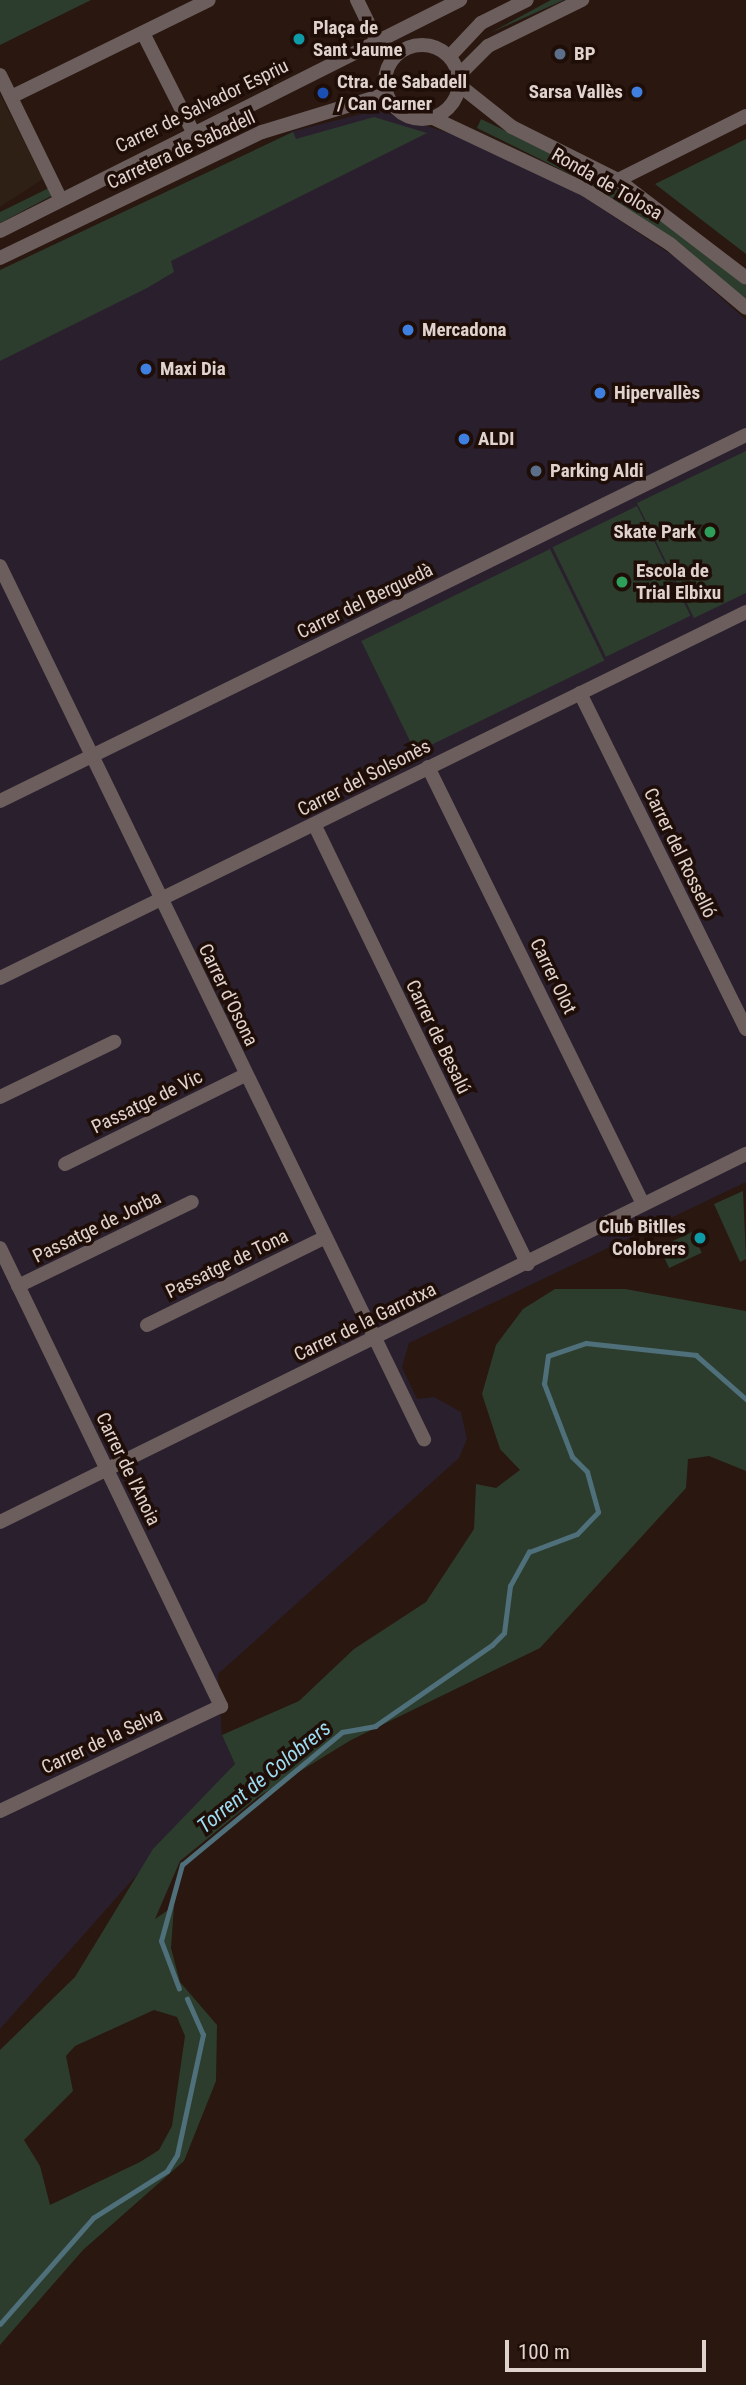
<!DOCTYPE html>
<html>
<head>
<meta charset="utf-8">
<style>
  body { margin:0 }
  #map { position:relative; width:746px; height:2385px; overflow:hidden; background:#291710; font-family:"Roboto Condensed",sans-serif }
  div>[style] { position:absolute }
  .industrial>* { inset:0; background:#2a1f2d }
  .education>* { inset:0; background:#2e2014 }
  .green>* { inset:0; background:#2c3d2e; transform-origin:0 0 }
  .stream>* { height:4.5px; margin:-2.25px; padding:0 2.25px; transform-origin:2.25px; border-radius:2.25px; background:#4f6f7a }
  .minor>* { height:14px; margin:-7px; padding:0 7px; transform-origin:7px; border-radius:7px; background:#6c5e5d }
  .tertiary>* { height:14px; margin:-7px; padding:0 7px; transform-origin:7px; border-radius:7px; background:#6c5e5d }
  .tertiary>.ring { margin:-7px; padding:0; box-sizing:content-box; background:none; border:14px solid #6c5e5d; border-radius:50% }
  .dots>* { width:19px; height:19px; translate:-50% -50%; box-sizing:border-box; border:4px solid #1f0e07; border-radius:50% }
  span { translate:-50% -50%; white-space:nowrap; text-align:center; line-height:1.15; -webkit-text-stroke:7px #1f0e07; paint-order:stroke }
  .poi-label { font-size:19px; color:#e0d3ce; font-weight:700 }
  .left { translate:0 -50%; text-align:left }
  .right { translate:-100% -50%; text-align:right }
  .street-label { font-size:19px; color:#e0d3ce }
  .water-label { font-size:21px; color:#9dddf3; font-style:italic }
  .scale { position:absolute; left:505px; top:2340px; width:201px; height:32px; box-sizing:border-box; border:4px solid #e0d3ce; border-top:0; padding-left:9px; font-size:21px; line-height:24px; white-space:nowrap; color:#e0d3ce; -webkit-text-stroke:5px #1f0e07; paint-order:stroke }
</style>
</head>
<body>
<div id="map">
  <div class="industrial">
    <i style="clip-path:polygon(377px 110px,473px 141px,572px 189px,678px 259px,746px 320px,746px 1182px,409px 1343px,402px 1367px,417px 1399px,434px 1397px,461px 1412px,467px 1439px,459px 1458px,218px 1674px,222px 1735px,235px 1764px,0 2029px,0 277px,294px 131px)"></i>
  </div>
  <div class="education">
    <i style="clip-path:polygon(0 94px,43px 179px,0 207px)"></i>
  </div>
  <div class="green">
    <i style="clip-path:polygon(0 0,91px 0,0 45px)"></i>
    <i style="clip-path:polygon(551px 0,564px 0,490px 33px,549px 1px)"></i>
    <i style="clip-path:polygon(374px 117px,427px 133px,171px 261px,174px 272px,147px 288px,0 361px,0 270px,293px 132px,296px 139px)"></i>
    <i style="clip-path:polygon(481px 119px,539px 147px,592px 173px,586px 182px,477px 128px)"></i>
    <i style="clip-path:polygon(746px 139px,746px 254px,655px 184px)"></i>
    <i style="clip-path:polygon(599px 177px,717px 260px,746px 286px,746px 300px,688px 250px,593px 185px)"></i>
    <i style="clip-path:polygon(51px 187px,55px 194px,0 223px,0 212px)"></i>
    <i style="clip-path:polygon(746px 451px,746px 593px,694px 618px,637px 503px)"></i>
    <i style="left:637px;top:506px;width:122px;height:94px;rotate:64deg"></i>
    <i style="left:550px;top:549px;width:124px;height:210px;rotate:64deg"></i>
    <i style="clip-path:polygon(743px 1191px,746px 1259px,740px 1262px,714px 1204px)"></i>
    <i style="left:692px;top:1232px;width:23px;height:36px;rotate:65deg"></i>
    <i style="clip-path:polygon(evenodd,555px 1289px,625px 1289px,746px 1311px,746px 1471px,709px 1456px,688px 1459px,686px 1488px,540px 1648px,351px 1740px,258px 1797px,180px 1861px,155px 1919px,174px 1906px,171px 1948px,180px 1982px,217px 2025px,216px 2081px,184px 2161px,83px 2250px,0 2345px,0 2050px,75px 1977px,153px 1849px,235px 1764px,222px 1735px,299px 1701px,354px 1649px,426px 1602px,474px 1529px,476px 1484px,496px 1488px,520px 1470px,500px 1449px,482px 1394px,496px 1345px,523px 1309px,555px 1289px,154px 2010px,177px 2017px,185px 2036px,172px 2126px,159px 2150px,140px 2162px,50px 2205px,40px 2166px,24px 2140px,73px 2091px,66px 2056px,75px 2046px,154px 2010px)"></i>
  </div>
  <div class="stream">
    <i style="left:179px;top:1989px;width:51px;rotate:-110.6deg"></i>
    <i style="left:161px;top:1941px;width:79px;rotate:-74.6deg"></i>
    <i style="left:182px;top:1865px;width:208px;rotate:-39.7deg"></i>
    <i style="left:342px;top:1732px;width:34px;rotate:-10deg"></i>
    <i style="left:375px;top:1726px;width:142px;rotate:-34.7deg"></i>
    <i style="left:492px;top:1645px;width:17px;rotate:-45deg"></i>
    <i style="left:504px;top:1633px;width:47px;rotate:-82.7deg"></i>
    <i style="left:510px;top:1586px;width:39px;rotate:-61deg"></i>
    <i style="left:529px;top:1552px;width:51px;rotate:-20.6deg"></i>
    <i style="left:577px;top:1534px;width:30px;rotate:-46deg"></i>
    <i style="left:598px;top:1512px;width:41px;rotate:-105.4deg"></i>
    <i style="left:587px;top:1472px;width:21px;rotate:-135deg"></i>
    <i style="left:572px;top:1457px;width:78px;rotate:-111deg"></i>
    <i style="left:544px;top:1384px;width:28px;rotate:-82deg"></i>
    <i style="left:548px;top:1356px;width:40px;rotate:-18.9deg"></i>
    <i style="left:586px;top:1343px;width:111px;rotate:6.2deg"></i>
    <i style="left:696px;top:1355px;width:67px;rotate:41.3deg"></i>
    <i style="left:0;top:2324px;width:141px;rotate:-48.7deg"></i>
    <i style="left:93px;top:2218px;width:88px;rotate:-32.4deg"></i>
    <i style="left:167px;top:2171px;width:19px;rotate:-58deg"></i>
    <i style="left:177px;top:2155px;width:123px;rotate:-77.8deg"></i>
    <i style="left:203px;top:2035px;width:39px;rotate:-114deg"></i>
  </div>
  <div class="minor">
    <i style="left:357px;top:0;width:46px;rotate:64deg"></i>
    <i style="left:143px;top:33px;width:111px;rotate:63.2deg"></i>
    <i style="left:0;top:75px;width:137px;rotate:64deg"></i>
    <i style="left:459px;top:75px;width:41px;rotate:-45deg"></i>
    <i style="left:488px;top:46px;width:105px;rotate:-26.1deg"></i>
    <i style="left:459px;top:85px;width:68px;rotate:38.4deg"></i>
    <i style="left:512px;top:127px;width:119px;rotate:26.6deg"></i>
    <i style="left:618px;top:180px;width:161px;rotate:37.4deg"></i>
    <i style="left:11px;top:97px;width:220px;rotate:-26.1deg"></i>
    <i style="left:433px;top:118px;width:169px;rotate:25.2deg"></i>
    <i style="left:586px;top:190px;width:100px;rotate:32.7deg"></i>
    <i style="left:670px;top:244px;width:99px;rotate:40.1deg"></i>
    <i style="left:618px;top:180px;width:143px;rotate:-26.6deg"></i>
    <i style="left:0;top:231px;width:515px;rotate:-26.66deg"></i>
    <i style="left:0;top:566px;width:971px;rotate:64.1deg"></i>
    <i style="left:580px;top:693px;width:375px;rotate:63.7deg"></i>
    <i style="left:428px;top:767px;width:486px;rotate:63.8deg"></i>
    <i style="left:0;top:801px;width:831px;rotate:-26.13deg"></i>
    <i style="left:315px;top:826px;width:487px;rotate:64.1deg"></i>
    <i style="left:0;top:978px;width:831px;rotate:-26.13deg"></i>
    <i style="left:0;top:1097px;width:127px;rotate:-25.8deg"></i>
    <i style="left:65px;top:1164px;width:201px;rotate:-26.3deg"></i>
    <i style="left:0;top:1248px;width:509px;rotate:64.24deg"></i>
    <i style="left:221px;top:1706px;width:245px;rotate:154.6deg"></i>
    <i style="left:18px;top:1286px;width:193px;rotate:-25.8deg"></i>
    <i style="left:147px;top:1325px;width:197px;rotate:-26.2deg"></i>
    <i style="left:0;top:1522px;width:832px;rotate:-26.26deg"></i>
  </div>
  <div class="tertiary">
    <i class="ring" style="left:385px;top:45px;width:60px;height:60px"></i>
    <i style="left:450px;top:56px;width:45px;rotate:-46.8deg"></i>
    <i style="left:481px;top:23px;width:51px;rotate:-26.6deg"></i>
    <i style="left:0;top:258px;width:291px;rotate:-25.7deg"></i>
    <i style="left:262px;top:132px;width:130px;rotate:-17deg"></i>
  </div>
  <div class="dots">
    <i style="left:299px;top:39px;background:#0f9aa8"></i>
    <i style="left:560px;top:54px;background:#5c6f8a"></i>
    <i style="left:637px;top:92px;background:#3f7fe0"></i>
    <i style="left:323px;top:93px;background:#1a4fb4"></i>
    <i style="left:408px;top:330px;background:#3f7fe0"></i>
    <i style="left:146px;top:369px;background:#3f7fe0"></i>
    <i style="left:600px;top:393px;background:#3f7fe0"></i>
    <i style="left:464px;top:439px;background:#3f7fe0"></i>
    <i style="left:536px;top:471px;background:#5c6f8a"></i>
    <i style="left:710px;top:532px;background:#2e9e5b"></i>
    <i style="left:622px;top:582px;background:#2e9e5b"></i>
    <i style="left:700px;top:1238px;background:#0f9aa8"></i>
  </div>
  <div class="poi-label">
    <span class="left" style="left:313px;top:39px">Plaça de<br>Sant Jaume</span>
    <span class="left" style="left:574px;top:54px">BP</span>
    <span class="left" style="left:337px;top:93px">Ctra. de Sabadell<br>/ Can Carner</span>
    <span class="right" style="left:623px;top:92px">Sarsa Vallès</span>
    <span class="left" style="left:422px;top:330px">Mercadona</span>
    <span class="left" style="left:160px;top:369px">Maxi Dia</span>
    <span class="left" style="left:614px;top:393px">Hipervallès</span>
    <span class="left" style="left:478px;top:439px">ALDI</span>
    <span class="left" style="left:550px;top:471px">Parking Aldi</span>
    <span class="right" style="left:696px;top:532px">Skate Park</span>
    <span class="left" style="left:636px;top:582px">Escola de<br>Trial Elbixu</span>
    <span class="right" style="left:686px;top:1238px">Club Bitlles<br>Colobrers</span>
  </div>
  <div class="street-label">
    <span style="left:202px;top:106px;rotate:-26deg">Carrer de Salvador Espriu</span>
    <span style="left:181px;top:150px;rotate:-25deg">Carretera de Sabadell</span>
    <span style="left:607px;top:184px;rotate:30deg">Ronda de Tolosa</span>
    <span style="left:365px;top:601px;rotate:-26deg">Carrer del Berguedà</span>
    <span style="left:364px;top:778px;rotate:-27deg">Carrer del Solsonès</span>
    <span style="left:680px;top:853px;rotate:64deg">Carrer del Rosselló</span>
    <span style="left:553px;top:976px;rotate:64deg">Carrer Olot</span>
    <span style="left:228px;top:995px;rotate:64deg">Carrer d'Osona</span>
    <span style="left:438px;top:1037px;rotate:64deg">Carrer de Besalú</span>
    <span style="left:147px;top:1102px;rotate:-26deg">Passatge de Vic</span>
    <span style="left:97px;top:1227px;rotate:-26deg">Passatge de Jorba</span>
    <span style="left:227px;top:1264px;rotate:-26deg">Passatge de Tona</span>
    <span style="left:365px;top:1322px;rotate:-26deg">Carrer de la Garrotxa</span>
    <span style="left:128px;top:1469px;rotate:64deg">Carrer de l'Anoia</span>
    <span style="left:102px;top:1741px;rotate:-25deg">Carrer de la Selva</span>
  </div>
  <div class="water-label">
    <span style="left:264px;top:1777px;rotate:-39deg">Torrent de Colobrers</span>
  </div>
  <div class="scale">100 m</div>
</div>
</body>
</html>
